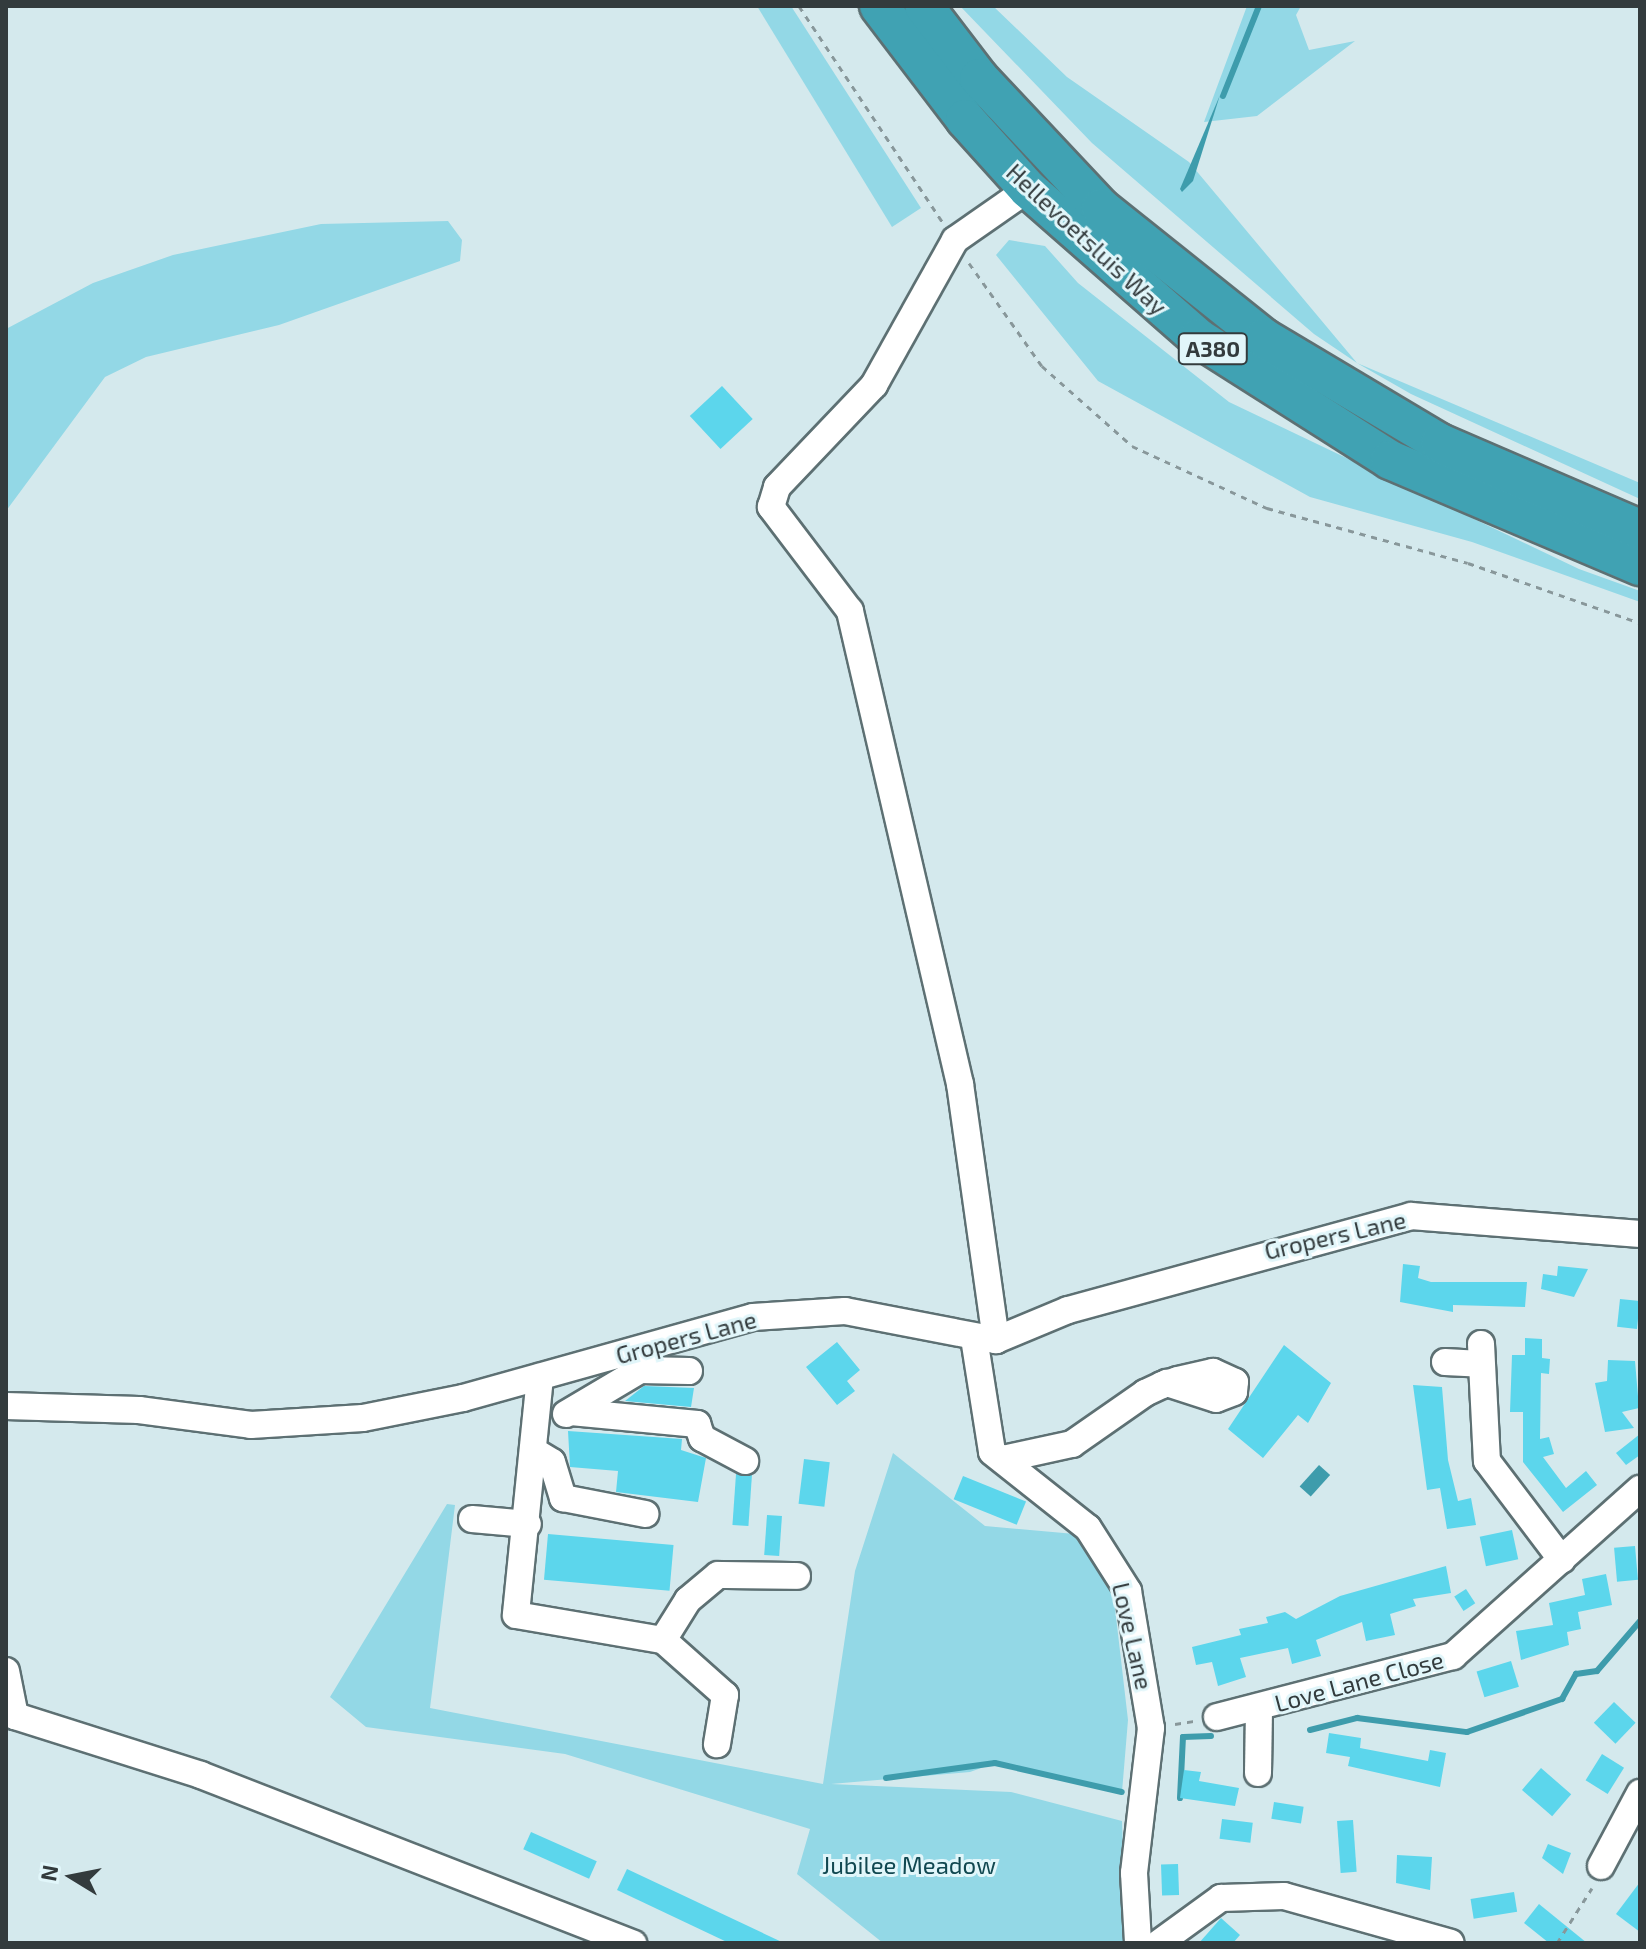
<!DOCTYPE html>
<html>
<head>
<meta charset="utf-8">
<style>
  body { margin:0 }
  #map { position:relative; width:1646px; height:1949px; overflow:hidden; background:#d4e9ed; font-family:"Exo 2",sans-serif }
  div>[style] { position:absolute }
  .green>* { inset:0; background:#93d8e6 }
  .water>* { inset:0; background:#3e9cac; transform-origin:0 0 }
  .stream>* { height:6px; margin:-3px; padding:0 3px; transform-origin:3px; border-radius:3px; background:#3e9cac }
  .building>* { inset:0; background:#5cd6ec; transform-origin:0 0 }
  .path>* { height:3px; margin-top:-1.5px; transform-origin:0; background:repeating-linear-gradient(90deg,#88979a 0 6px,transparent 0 12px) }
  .roads { filter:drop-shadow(2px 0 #5d7073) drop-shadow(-2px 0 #5d7073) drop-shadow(0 2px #5d7073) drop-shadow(0 -2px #5d7073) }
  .minor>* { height:26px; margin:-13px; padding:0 13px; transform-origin:13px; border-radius:13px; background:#fff }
  .highway>* { height:38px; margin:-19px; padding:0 19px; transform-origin:19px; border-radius:19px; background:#40a2b3 }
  span { translate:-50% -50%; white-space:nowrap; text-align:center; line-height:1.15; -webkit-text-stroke:6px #e1f6fa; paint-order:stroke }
  .shield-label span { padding:2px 6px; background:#e1f6fa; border:2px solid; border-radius:6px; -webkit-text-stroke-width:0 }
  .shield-label { font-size:22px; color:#333b3d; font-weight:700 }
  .street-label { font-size:24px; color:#333b3d }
  .park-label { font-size:24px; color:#114851 }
  .frame { position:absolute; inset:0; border:8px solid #333b3d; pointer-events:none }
  .north { position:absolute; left:32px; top:1837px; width:80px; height:80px; -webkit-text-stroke:6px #e1f6fa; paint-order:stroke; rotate:280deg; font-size:22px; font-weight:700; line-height:32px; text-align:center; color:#333b3d }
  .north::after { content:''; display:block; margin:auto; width:28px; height:36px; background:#333b3d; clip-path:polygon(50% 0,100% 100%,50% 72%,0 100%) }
</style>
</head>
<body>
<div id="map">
  <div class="green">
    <i style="clip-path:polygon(757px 6px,791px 6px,921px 208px,892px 227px)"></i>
    <i style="clip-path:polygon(960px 6px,993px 6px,1067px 77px,1189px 162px,1357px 363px,1640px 483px,1640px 499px,1411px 394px,1357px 363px,1314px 334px,1092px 143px)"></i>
    <i style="clip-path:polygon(1247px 6px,1301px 6px,1296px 15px,1309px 50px,1355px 41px,1257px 116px,1204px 122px)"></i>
    <i style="clip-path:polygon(448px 221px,462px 240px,460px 261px,279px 325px,146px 357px,105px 377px,6px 511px,6px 329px,93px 283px,173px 255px,321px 224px)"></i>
    <i style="clip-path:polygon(1009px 240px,1045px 246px,1078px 283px,1229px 402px,1579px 569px,1640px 591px,1640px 602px,1472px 542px,1310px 497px,1098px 381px,996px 255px)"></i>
    <i style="clip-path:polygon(893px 1453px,985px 1526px,1086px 1535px,1113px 1591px,1128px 1720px,1122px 1792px,995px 1763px,970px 1772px,831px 1784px,1011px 1792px,1122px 1821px,1126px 1943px,883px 1943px,797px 1874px,810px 1829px,565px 1754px,366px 1727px,330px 1697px,447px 1504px,455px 1505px,430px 1708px,823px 1784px,855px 1571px)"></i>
  </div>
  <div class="water">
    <i style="clip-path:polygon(1220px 95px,1193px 181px,1182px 192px,1180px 189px)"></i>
    <i style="left:1319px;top:1465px;width:15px;height:29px;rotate:42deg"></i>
  </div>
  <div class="stream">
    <i style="left:1223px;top:96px;width:97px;rotate:-68.2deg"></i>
    <i style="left:1310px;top:1730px;width:49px;rotate:-14.3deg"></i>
    <i style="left:1357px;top:1718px;width:111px;rotate:7.3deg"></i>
    <i style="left:1467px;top:1732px;width:101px;rotate:-19.2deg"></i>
    <i style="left:1562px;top:1699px;width:29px;rotate:-61deg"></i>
    <i style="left:1576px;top:1674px;width:21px;rotate:-8deg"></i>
    <i style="left:1597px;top:1671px;width:66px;rotate:-49.3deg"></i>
    <i style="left:886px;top:1778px;width:110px;rotate:-7.8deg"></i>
    <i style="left:995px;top:1763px;width:130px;rotate:12.9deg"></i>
    <i style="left:1180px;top:1798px;width:61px;rotate:-87.2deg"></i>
    <i style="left:1183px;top:1737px;width:28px;rotate:-2deg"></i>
  </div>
  <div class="building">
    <i style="left:722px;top:386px;width:45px;height:44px;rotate:47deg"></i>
    <i style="clip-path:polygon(1403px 1264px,1420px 1266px,1418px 1278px,1431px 1282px,1527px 1282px,1525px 1307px,1453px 1305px,1453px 1312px,1400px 1302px)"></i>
    <i style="clip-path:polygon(1558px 1266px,1588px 1269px,1574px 1297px,1541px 1289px,1543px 1274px,1557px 1276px)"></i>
    <i style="left:1620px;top:1299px;width:20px;height:28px;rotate:6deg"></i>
    <i style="clip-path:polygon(1525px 1338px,1542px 1339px,1542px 1358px,1550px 1359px,1549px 1374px,1541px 1373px,1540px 1439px,1549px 1437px,1554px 1454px,1543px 1457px,1566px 1488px,1586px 1471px,1597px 1485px,1563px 1512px,1523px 1462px,1523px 1412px,1510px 1412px,1512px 1355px,1525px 1355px)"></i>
    <i style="clip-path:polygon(837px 1342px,860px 1370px,847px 1381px,855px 1391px,837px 1405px,806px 1367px)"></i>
    <i style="clip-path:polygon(1284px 1345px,1331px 1383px,1308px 1423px,1298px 1415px,1263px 1458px,1228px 1429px)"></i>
    <i style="clip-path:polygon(1608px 1360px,1635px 1361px,1639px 1408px,1622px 1412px,1634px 1428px,1605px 1432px,1595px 1383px,1607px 1381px)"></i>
    <i style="clip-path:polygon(1413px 1385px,1442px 1387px,1448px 1460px,1458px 1501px,1471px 1498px,1476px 1525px,1447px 1529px,1440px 1488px,1427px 1490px)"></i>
    <i style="clip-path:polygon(644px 1386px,694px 1388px,691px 1407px,625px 1401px)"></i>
    <i style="clip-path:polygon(568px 1431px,682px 1439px,681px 1450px,706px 1458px,698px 1502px,616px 1492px,618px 1471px,570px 1467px)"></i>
    <i style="clip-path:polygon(1640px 1434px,1640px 1455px,1626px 1465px,1616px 1453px)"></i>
    <i style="left:804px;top:1459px;width:26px;height:45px;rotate:7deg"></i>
    <i style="left:736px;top:1474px;width:16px;height:51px;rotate:4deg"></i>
    <i style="left:963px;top:1476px;width:68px;height:25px;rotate:22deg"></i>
    <i style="left:767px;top:1515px;width:15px;height:40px;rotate:4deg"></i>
    <i style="left:1512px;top:1530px;width:30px;height:33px;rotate:78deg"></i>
    <i style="left:548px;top:1534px;width:126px;height:46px;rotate:5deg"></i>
    <i style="left:1635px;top:1546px;width:34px;height:21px;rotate:85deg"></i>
    <i style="clip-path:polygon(1446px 1566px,1451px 1593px,1413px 1599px,1416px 1606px,1390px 1614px,1395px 1635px,1366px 1641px,1362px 1622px,1316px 1640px,1321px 1656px,1292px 1664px,1288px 1648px,1240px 1658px,1246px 1677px,1218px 1686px,1212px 1662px,1196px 1665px,1192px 1647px,1241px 1635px,1239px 1629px,1268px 1623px,1266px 1617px,1285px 1612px,1296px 1619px,1340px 1596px)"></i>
    <i style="clip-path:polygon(1606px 1574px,1612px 1605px,1578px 1612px,1581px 1629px,1567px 1632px,1569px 1645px,1521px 1660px,1516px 1631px,1553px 1625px,1549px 1603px,1585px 1595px,1582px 1579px)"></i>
    <i style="left:1466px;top:1589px;width:17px;height:14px;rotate:57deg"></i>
    <i style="left:1511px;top:1661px;width:27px;height:36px;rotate:73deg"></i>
    <i style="left:1614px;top:1702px;width:30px;height:29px;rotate:44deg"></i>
    <i style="clip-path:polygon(1329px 1733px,1361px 1738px,1360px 1748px,1428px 1761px,1430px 1750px,1446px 1753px,1440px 1787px,1348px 1766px,1350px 1757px,1326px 1753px)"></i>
    <i style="left:1602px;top:1754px;width:26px;height:31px;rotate:32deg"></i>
    <i style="left:1541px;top:1768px;width:40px;height:29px;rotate:41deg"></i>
    <i style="clip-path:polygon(1184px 1770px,1201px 1772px,1199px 1781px,1239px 1788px,1235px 1806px,1180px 1798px)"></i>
    <i style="left:1274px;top:1802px;width:30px;height:17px;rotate:9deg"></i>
    <i style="left:1222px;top:1819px;width:31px;height:20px;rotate:7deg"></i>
    <i style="left:1353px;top:1820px;width:52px;height:16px;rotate:86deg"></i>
    <i style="left:531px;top:1832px;width:72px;height:19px;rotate:24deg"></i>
    <i style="clip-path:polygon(1548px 1844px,1571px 1853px,1563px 1874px,1542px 1858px)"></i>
    <i style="clip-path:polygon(1397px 1855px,1432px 1857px,1430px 1890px,1396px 1883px)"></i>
    <i style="left:1178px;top:1864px;width:31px;height:17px;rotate:88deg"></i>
    <i style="clip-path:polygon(627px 1869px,784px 1943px,729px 1943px,617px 1890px)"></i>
    <i style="clip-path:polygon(1640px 1882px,1640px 1932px,1616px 1914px)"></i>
    <i style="left:1514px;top:1892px;width:20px;height:44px;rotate:81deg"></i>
    <i style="clip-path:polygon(1539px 1904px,1587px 1943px,1549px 1943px,1524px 1923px)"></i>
    <i style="clip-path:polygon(1221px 1918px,1240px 1935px,1233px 1943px,1199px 1943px)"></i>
  </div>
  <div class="path">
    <i style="left:799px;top:6px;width:260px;rotate:56.4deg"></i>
    <i style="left:969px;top:263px;width:126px;rotate:54.7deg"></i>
    <i style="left:1042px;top:366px;width:120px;rotate:41.6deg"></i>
    <i style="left:1132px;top:446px;width:149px;rotate:24.7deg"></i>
    <i style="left:1267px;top:508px;width:208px;rotate:15.3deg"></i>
    <i style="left:1468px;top:563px;width:182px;rotate:19.2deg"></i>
    <i style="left:1175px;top:1724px;width:20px;rotate:-9deg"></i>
    <i style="left:1557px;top:1943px;width:65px;rotate:-57.5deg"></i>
  </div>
  <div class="roads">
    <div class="minor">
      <i style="left:974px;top:1338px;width:115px;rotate:81deg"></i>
      <i style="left:992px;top:1452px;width:122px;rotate:38.4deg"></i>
      <i style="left:1088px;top:1528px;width:75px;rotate:57.6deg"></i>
      <i style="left:1128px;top:1591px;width:139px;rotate:80.5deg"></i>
      <i style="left:1151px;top:1728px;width:146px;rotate:96.7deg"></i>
      <i style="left:1134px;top:1873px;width:70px;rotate:86.7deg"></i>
      <i style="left:996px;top:1340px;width:259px;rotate:-98deg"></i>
      <i style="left:960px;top:1084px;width:486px;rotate:-103.1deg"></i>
      <i style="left:850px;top:611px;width:131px;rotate:-127.2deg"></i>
      <i style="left:771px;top:507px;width:21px;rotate:-73deg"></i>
      <i style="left:777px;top:487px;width:141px;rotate:-46.4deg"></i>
      <i style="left:874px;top:385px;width:166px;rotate:-60.8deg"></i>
      <i style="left:955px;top:240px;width:89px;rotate:-34.9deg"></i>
      <i style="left:1481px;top:1344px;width:117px;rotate:87.1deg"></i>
      <i style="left:1487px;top:1461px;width:124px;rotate:52.9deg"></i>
      <i style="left:1445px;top:1362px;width:36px;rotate:3deg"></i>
      <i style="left:540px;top:1377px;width:239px;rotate:95.8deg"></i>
      <i style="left:516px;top:1615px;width:149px;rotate:9.7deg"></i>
      <i style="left:663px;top:1640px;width:83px;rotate:41.6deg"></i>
      <i style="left:725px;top:1695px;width:50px;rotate:99.3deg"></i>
      <i style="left:6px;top:1406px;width:133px;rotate:1.7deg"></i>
      <i style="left:139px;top:1410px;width:113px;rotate:7.6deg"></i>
      <i style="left:251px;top:1425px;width:112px;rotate:-3.6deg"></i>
      <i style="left:363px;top:1418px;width:102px;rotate:-11.3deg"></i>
      <i style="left:463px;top:1398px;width:301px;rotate:-15.6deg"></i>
      <i style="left:753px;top:1317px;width:92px;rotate:-3.7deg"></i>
      <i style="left:845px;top:1311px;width:154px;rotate:10.9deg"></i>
      <i style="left:996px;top:1340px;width:78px;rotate:-22.6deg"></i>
      <i style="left:1068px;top:1310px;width:356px;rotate:-15.3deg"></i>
      <i style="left:1411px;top:1216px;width:230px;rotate:4.5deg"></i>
      <i style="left:571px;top:1412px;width:127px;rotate:5.4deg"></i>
      <i style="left:697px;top:1424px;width:15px;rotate:70deg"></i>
      <i style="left:702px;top:1438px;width:49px;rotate:28.1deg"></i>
      <i style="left:566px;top:1414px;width:86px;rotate:-30.7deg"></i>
      <i style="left:640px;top:1370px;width:49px;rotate:1.2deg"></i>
      <i style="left:537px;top:1453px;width:17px;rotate:31deg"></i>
      <i style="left:552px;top:1462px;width:38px;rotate:73deg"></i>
      <i style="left:563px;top:1498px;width:84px;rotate:11deg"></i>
      <i style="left:1003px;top:1459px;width:71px;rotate:-12.3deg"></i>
      <i style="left:1072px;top:1444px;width:89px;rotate:-34.9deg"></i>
      <i style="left:1145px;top:1393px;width:19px;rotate:-25deg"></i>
      <i style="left:1162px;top:1385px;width:17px;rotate:-17deg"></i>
      <i style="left:1178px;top:1380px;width:36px;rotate:-13deg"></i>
      <i style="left:1213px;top:1372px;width:24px;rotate:24deg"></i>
      <i style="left:1235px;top:1382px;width:10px;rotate:96deg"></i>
      <i style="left:1234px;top:1392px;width:19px;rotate:159deg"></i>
      <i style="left:1216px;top:1399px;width:52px;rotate:-161.9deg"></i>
      <i style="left:472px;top:1519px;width:56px;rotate:5.1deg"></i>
      <i style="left:663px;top:1640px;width:47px;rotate:-58deg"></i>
      <i style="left:688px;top:1600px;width:39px;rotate:-40deg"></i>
      <i style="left:718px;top:1575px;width:79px;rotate:0.7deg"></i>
      <i style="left:6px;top:1671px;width:46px;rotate:78.7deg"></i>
      <i style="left:15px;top:1716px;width:195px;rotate:17.6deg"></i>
      <i style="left:201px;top:1775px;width:464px;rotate:21.3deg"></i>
      <i style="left:1217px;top:1717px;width:244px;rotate:-14.5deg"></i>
      <i style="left:1453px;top:1656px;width:251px;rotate:-41.8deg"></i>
      <i style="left:1258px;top:1773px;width:66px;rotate:-89.1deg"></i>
      <i style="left:1601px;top:1866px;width:83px;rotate:-61.9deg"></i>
      <i style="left:1159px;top:1943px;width:77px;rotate:-36deg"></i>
      <i style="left:1221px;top:1898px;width:63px;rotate:-1.8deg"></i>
      <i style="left:1284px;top:1896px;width:173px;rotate:15.7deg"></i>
    </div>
    <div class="highway">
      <i style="left:879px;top:6px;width:142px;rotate:52.7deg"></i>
      <i style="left:965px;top:119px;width:94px;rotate:48deg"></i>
      <i style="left:1028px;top:189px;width:226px;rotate:41.2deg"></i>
      <i style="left:1198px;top:338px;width:227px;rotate:32.4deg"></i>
      <i style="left:1390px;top:460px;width:272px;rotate:23deg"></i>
      <i style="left:924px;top:6px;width:91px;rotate:52.6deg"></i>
      <i style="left:979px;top:78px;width:178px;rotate:46.8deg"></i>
      <i style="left:1101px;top:208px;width:208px;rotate:38.6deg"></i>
      <i style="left:1264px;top:338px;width:205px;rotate:30.8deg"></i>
      <i style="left:1440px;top:443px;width:218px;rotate:23.3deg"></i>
    </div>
  </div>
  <div class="shield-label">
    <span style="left:1213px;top:349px">A380</span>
  </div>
  <div class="street-label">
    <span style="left:1087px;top:239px;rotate:43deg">Hellevoetsluis Way</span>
    <span style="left:1335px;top:1235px;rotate:-13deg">Gropers Lane</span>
    <span style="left:686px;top:1337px;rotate:-15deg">Gropers Lane</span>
    <span style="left:1133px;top:1636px;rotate:77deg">Love Lane</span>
    <span style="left:1359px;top:1681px;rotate:-15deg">Love Lane Close</span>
  </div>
  <div class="park-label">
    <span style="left:909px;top:1865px">Jubilee Meadow</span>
  </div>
  <div class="frame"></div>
  <div class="north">N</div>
</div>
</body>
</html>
